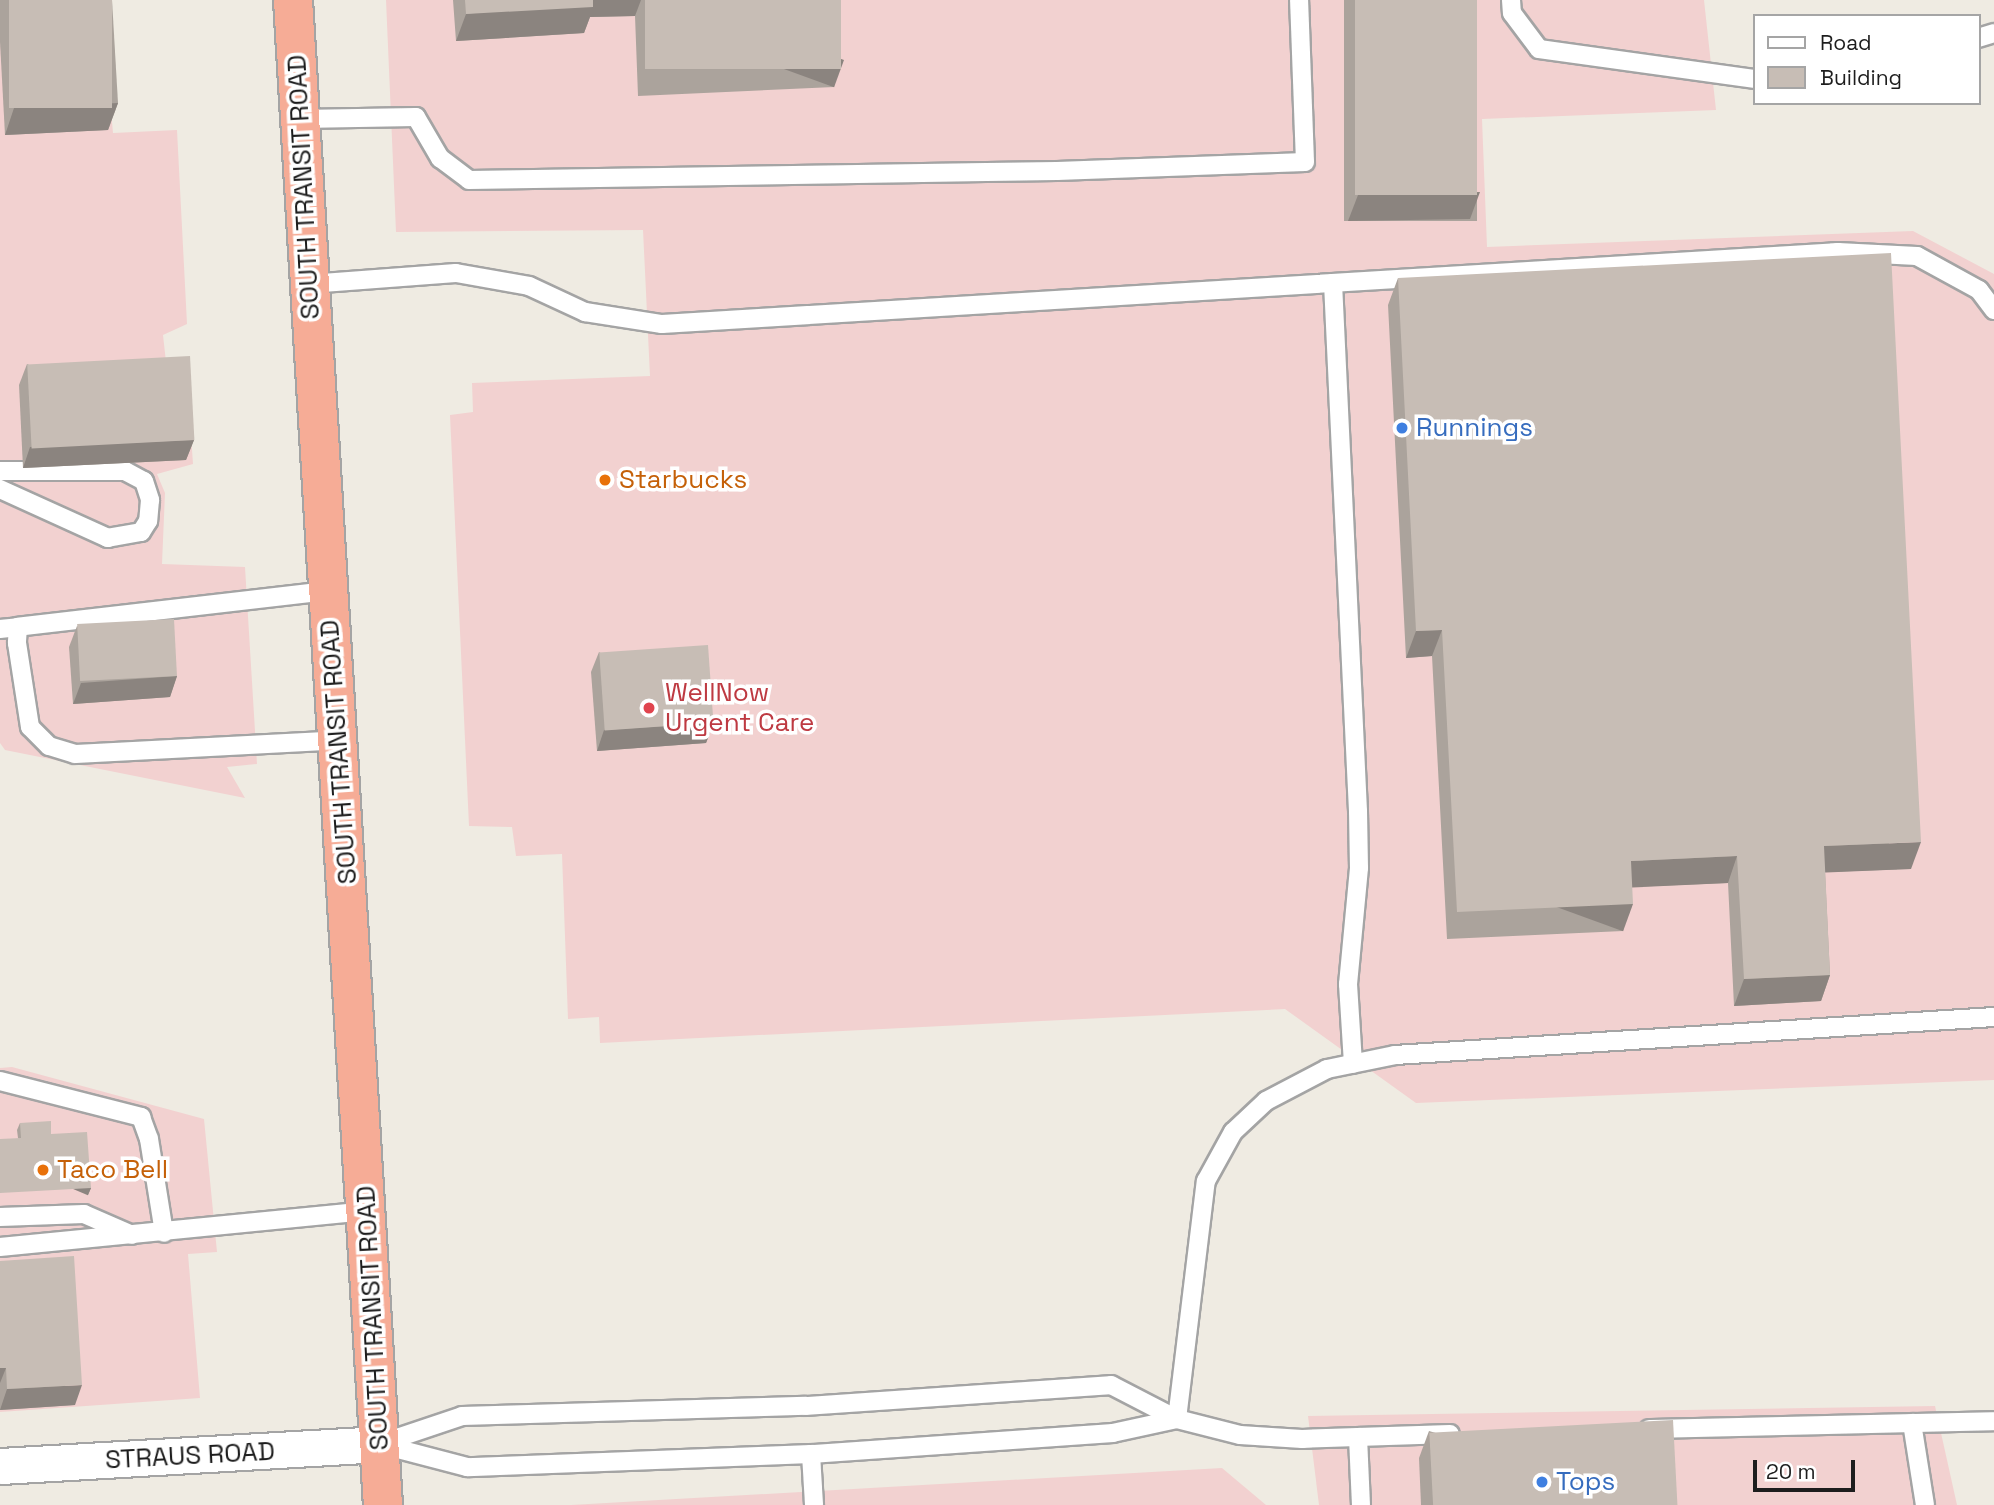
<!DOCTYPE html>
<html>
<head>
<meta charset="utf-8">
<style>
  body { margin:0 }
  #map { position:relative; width:1994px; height:1505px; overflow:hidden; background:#efebe2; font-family:"Space Grotesk",sans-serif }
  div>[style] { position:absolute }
  .commercial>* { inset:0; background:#f2d1d0 }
  .roads { filter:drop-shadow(2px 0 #a4a4a4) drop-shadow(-2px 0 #a4a4a4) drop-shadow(0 2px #a4a4a4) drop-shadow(0 -2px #a4a4a4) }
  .service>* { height:18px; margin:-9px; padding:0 9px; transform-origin:9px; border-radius:9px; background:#fff }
  .minor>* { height:35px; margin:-17.5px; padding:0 17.5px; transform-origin:17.5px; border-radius:17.5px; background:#fff }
  .trunk>* { height:38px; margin:-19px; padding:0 19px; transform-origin:19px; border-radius:19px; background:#f6ac96 }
  .wall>* { inset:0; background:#aba39c; transform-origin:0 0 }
  .shaded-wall>* { inset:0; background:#8b847f; transform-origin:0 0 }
  .building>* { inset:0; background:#c7bdb5; transform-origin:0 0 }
  .dots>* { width:19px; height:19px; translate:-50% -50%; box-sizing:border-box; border:4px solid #fff; border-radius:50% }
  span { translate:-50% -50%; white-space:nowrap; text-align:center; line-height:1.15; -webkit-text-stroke:7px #fff; paint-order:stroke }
  .street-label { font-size:26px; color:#1d1d1d }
  .shop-label { font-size:26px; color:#366cbe }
  .left { translate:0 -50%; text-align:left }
  .food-label { font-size:26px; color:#c56008 }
  .health-label { font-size:26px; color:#be3a42 }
  .legend { position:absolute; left:1753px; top:14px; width:228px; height:91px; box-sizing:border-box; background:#fff; border:2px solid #a5a5a5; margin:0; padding:9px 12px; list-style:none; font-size:21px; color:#1d1d1d }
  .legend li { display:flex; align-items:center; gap:14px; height:35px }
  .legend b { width:35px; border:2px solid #a5a5a5 }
  .scale { position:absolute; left:1753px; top:1460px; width:102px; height:32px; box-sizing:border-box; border:4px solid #1d1d1d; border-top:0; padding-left:9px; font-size:21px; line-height:24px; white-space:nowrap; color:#1d1d1d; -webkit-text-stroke:5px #fff; paint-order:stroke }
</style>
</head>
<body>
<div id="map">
  <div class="commercial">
    <i style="clip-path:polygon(0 0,101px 0,113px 133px,177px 130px,187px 324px,163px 335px,166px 362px,186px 362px,193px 464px,157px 474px,165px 493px,162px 564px,245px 567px,257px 764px,227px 767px,245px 798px,5px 750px,0 743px)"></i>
    <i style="clip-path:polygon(386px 0,1704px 0,1716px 110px,1482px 119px,1487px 247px,1913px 231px,1994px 274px,1994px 1080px,1416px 1103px,1285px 1009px,600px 1043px,599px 1017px,568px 1019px,562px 854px,516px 856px,512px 827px,469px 826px,450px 415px,473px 412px,472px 383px,650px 376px,643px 230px,396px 232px)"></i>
    <i style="clip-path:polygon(12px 1067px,204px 1119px,217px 1252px,188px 1254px,200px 1398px,0 1412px,0 1068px)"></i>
    <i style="clip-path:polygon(1935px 1406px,1957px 1505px,1319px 1505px,1308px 1416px)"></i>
    <i style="clip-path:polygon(1222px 1468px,1266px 1505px,571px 1505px)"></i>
  </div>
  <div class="roads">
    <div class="service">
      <i style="left:1511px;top:0;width:13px;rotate:86deg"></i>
      <i style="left:1512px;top:13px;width:45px;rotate:53.1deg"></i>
      <i style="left:1539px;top:49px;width:217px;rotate:7.9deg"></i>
      <i style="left:1978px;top:38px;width:17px;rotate:-17deg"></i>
      <i style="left:300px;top:119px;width:116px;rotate:-1deg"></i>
      <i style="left:416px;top:117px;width:48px;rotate:59.7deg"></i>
      <i style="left:440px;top:158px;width:36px;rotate:37deg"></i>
      <i style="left:469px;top:180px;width:588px;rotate:-0.88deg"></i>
      <i style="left:1057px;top:171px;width:248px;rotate:-2.1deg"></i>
      <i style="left:1305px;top:162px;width:162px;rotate:-92.1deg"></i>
      <i style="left:1333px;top:283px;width:529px;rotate:87.29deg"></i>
      <i style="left:1358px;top:811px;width:57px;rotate:89deg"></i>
      <i style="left:1359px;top:868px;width:117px;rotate:95.4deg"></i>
      <i style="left:1348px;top:984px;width:80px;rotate:86.4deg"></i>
      <i style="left:309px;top:284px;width:147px;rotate:-4.3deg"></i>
      <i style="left:456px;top:273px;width:74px;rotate:10.1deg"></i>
      <i style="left:529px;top:286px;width:62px;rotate:24.9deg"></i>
      <i style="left:585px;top:312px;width:78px;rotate:8.9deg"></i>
      <i style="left:662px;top:324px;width:1178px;rotate:-3.5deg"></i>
      <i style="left:1838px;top:252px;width:79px;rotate:2.9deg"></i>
      <i style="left:1917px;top:256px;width:71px;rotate:28.7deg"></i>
      <i style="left:1979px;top:290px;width:25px;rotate:53deg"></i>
      <i style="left:0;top:471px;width:125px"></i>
      <i style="left:125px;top:471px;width:21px;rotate:28deg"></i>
      <i style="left:144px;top:481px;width:20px;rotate:72deg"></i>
      <i style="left:150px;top:500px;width:21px;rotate:95deg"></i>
      <i style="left:148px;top:521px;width:13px;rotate:122deg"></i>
      <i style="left:141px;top:532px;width:34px;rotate:170deg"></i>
      <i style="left:108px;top:538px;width:119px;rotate:-155.6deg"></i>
      <i style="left:327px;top:591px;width:311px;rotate:173.4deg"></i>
      <i style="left:18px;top:627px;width:16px;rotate:94deg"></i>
      <i style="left:17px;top:643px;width:85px;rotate:81.2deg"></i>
      <i style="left:30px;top:727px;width:27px;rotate:45deg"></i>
      <i style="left:49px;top:746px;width:27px;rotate:17deg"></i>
      <i style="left:75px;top:754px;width:265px;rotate:-3deg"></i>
      <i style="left:0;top:629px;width:18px;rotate:-6deg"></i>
      <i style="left:0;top:1081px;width:146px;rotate:14.3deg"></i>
      <i style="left:141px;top:1117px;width:23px;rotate:70deg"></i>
      <i style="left:149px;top:1139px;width:95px;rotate:80.9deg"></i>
      <i style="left:0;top:1217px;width:84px;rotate:-2deg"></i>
      <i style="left:84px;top:1214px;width:52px;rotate:23.6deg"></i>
      <i style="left:0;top:1247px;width:370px;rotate:-5.6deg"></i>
      <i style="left:1111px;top:1385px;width:74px;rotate:27.3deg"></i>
      <i style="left:1177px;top:1419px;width:66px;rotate:167.7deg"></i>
      <i style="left:1113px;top:1433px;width:303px;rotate:176deg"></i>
      <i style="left:811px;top:1454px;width:344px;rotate:177.8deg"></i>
      <i style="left:467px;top:1467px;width:91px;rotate:-165.4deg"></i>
      <i style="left:379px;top:1444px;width:88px;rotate:-18.6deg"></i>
      <i style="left:462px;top:1416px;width:344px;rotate:-1.7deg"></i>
      <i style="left:806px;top:1406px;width:306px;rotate:-3.9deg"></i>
      <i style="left:1912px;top:1423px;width:83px;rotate:81deg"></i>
      <i style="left:1649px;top:1429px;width:345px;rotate:-1.3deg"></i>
      <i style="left:1450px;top:1434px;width:148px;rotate:178.1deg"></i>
      <i style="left:1302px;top:1439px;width:62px;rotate:-176.3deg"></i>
      <i style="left:1240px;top:1435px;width:65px;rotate:-165.7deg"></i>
      <i style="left:1177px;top:1419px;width:240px;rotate:-83.1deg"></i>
      <i style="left:1206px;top:1181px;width:56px;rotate:-61.1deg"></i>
      <i style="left:1233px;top:1132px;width:45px;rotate:-43.2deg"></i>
      <i style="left:1266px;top:1101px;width:69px;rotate:-27.7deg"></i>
      <i style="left:1327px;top:1069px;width:69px;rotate:-11.6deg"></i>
      <i style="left:1395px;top:1055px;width:600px;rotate:-3.63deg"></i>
      <i style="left:1358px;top:1437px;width:68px;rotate:87.5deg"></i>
      <i style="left:811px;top:1454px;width:51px;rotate:86.6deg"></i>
    </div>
    <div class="minor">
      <i style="left:0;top:1466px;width:380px;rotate:-3.3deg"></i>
    </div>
    <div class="trunk">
      <i style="left:293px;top:0;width:1508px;rotate:86.58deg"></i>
    </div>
  </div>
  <div class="wall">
    <i style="clip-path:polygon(0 0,112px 0,118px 103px,108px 130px,5px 135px,0 42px)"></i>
    <i style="clip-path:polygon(453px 0,841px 0,834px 87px,638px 96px,635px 16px,590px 17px,584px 33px,456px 41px)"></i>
    <i style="left:1344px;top:0;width:133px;height:221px"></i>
    <i style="clip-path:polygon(1398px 278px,1911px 869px,1825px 872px,1830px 975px,1821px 1001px,1734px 1006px,1728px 883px,1632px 887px,1623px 931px,1447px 939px,1432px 656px,1406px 658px,1388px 305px)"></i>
    <i style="clip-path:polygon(27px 364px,194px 440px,186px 460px,23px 468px,19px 385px)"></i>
    <i style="clip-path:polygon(77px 626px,177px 676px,170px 697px,73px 704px,69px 647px)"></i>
    <i style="clip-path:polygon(599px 652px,714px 723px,706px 743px,597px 751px,591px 672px)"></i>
    <i style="clip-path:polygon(20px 1123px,51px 1134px,91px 1188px,88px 1195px,18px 1138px,17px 1130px)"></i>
    <i style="clip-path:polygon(0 1261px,75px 1405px,0 1410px)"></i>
    <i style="clip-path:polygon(1429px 1431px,1677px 1505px,1421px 1505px,1419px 1458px)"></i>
  </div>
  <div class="shaded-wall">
    <i style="clip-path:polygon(589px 0,641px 0,635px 16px,590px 17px,584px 33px,456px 41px,466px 14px)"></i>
    <i style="left:844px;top:60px;width:29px;height:196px;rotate:110deg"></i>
    <i style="clip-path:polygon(118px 103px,108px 130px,5px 135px,14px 108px)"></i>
    <i style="clip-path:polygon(1480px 192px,1470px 219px,1348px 221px,1358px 195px)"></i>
    <i style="clip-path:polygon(194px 440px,186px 460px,23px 468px,30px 447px)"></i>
    <i style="clip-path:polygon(1442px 630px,1432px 656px,1406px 658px,1416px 631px)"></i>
    <i style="clip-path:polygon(177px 676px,170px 697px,73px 704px,81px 683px)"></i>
    <i style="clip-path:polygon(714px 723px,706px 743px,597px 751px,604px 730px)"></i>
    <i style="clip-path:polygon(1921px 842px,1911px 869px,1814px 873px,1824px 846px)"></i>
    <i style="clip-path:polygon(1737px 856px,1728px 883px,1621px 888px,1631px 861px)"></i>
    <i style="left:1633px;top:904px;width:29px;height:176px;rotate:110deg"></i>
    <i style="clip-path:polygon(1830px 975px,1821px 1001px,1734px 1006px,1744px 979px)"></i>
    <i style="left:91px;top:1188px;width:8px;height:91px;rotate:113deg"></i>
    <i style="clip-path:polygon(0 1368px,6px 1368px,0 1383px)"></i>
    <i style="clip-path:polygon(82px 1385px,75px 1405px,0 1410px,7px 1389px)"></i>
  </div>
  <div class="building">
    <i style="left:9px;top:0;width:103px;height:108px"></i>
    <i style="clip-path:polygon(465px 0,593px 0,593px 7px,466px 14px)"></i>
    <i style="left:645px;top:0;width:196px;height:69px"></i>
    <i style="left:1355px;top:0;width:122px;height:195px"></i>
    <i style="clip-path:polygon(1891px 253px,1921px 842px,1824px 846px,1830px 975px,1744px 979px,1737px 856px,1631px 861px,1633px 904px,1457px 912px,1442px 630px,1416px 631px,1398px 278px)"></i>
    <i style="left:190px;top:356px;width:84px;height:163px;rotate:87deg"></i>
    <i style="left:174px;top:619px;width:57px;height:97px;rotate:87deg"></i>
    <i style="left:708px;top:645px;width:78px;height:109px;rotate:86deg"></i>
    <i style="clip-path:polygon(51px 1121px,51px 1134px,87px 1132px,91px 1188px,0 1193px,0 1139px,21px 1138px,20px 1123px)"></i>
    <i style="clip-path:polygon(74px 1256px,82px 1385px,7px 1389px,6px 1368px,0 1368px,0 1261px)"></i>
    <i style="left:1673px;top:1420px;width:85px;height:244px;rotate:87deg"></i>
  </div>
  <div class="dots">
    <i style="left:1402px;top:428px;background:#3f7fe0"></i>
    <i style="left:605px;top:480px;background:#e8710a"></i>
    <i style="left:649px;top:708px;background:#e0444e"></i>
    <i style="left:43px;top:1170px;background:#e8710a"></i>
    <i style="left:1542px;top:1482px;background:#3f7fe0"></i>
  </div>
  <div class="street-label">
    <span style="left:304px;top:187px;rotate:-93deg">SOUTH TRANSIT ROAD</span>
    <span style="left:339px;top:752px;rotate:-94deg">SOUTH TRANSIT ROAD</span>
    <span style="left:373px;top:1318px;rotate:-93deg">SOUTH TRANSIT ROAD</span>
    <span style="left:190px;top:1456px;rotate:-3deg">STRAUS ROAD</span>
  </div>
  <div class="shop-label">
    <span class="left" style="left:1416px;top:428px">Runnings</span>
    <span class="left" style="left:1556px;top:1482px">Tops</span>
  </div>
  <div class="food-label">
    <span class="left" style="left:619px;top:480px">Starbucks</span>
    <span class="left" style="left:57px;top:1170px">Taco Bell</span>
  </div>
  <div class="health-label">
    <span class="left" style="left:665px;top:708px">WellNow<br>Urgent Care</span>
  </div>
  <ul class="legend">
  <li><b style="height:9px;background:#fff"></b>Road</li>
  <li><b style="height:19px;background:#c7bdb5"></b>Building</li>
  </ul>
  <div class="scale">20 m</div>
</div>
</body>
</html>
